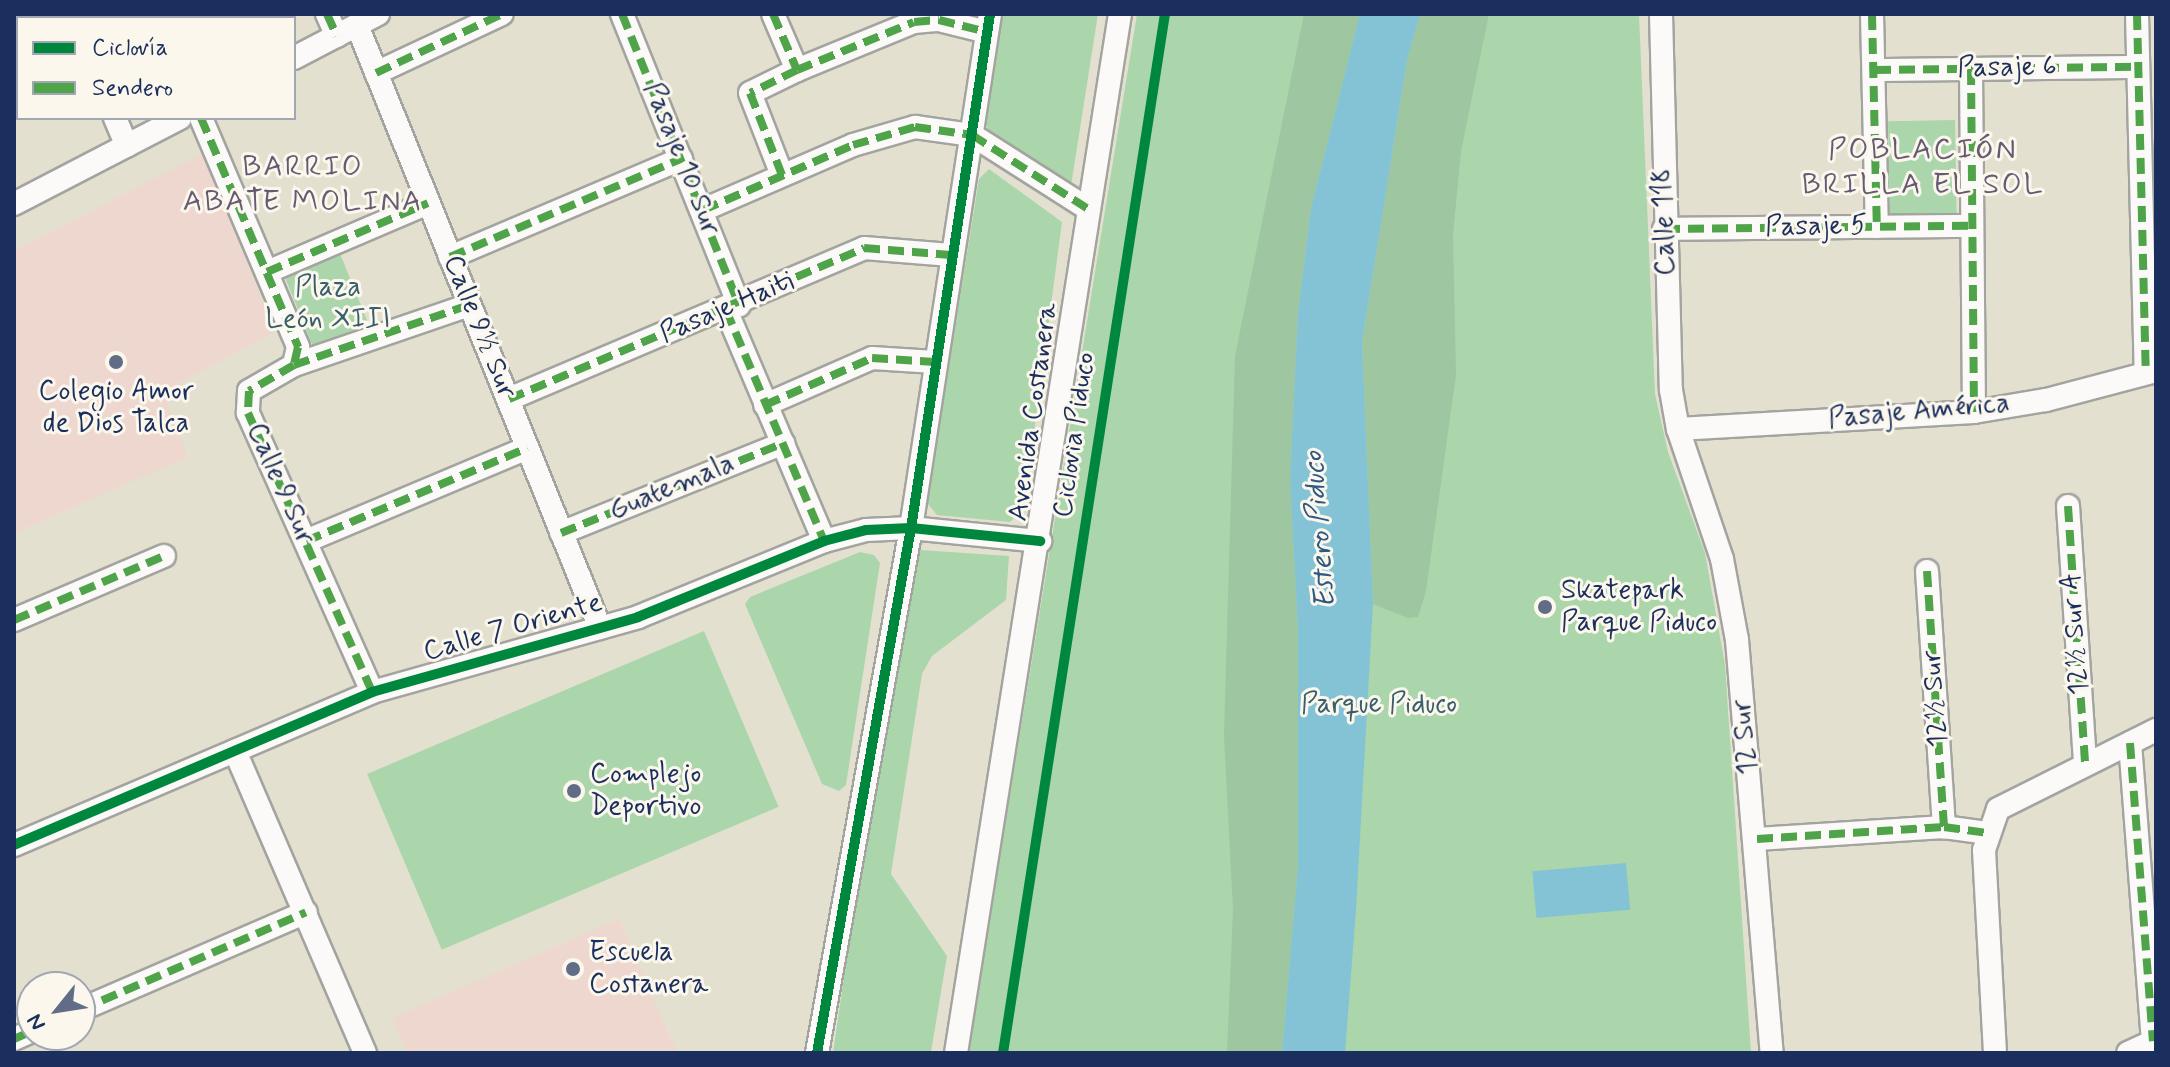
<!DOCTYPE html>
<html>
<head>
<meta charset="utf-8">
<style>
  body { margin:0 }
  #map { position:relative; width:2170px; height:1067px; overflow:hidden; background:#e4e0d0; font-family:Mynerve,sans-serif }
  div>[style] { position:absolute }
  .built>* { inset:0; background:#eed7ce }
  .green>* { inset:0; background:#abd6ac; transform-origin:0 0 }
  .forest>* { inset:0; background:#9ec6a0 }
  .water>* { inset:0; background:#83c3d5; transform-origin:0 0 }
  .roads { filter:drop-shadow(2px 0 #a3a4a0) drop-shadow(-2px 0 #a3a4a0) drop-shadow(0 2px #a3a4a0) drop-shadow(0 -2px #a3a4a0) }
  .street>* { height:22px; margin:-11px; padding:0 11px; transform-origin:11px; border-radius:11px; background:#fbfaf8 }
  .quiet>* { height:8px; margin-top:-4px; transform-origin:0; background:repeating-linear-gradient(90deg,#4fa44a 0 16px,transparent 0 24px) }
  .cycleway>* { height:10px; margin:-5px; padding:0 5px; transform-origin:5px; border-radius:5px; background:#00873e }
  .dots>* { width:22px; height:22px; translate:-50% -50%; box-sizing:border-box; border:4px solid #fbf7ec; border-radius:50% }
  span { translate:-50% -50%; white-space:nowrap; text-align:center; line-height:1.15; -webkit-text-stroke:6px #fbf7ec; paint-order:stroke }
  .street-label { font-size:28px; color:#1b2f5e }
  .park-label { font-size:28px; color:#385e6c }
  .poi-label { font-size:28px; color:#1b2f5e }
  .left { translate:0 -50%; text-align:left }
  .neighbourhood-label { font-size:30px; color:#655a72; letter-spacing:2px }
  .water-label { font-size:30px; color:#2e5882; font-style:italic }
  .frame { position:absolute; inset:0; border:16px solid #1b2f5e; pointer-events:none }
  .legend { position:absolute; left:16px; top:16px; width:280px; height:104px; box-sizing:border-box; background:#fbf7ec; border:2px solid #a1a7b3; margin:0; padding:10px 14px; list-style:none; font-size:24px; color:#1b2f5e }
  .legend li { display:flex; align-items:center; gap:16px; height:40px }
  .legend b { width:40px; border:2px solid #a1a7b3 }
  .north { position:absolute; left:16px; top:971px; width:80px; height:80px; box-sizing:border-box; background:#fbf7ec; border:2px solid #a1a7b3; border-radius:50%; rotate:240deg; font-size:22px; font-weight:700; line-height:32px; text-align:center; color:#1b2f5e }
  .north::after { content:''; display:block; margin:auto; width:28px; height:36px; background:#616d86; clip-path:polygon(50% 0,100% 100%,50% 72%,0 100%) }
</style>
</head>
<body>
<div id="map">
  <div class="built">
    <i style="clip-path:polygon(204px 153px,274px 332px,163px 392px,188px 457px,14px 533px,14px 251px)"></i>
    <i style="clip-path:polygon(619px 919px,677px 1053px,407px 1053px,392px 1018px)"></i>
  </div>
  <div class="green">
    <i style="clip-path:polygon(1001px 14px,1098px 14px,1071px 186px,995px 137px,984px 124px)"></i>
    <i style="clip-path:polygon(1137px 14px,1639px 14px,1655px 394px,1668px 452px,1705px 553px,1725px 665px,1751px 1053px,968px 1053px)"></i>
    <i style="left:1955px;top:120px;width:105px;height:67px;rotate:89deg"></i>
    <i style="clip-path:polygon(989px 169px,1062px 222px,1024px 509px,1010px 522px,937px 515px,927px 503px,979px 179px)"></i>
    <i style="left:339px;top:251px;width:91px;height:60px;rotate:68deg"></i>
    <i style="clip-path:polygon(906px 549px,1009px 556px,1006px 600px,932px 656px,922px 674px,891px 874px,947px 956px,931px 1052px,833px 1053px)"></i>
    <i style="clip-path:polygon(860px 552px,874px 555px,880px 563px,846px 785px,839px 791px,822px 784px,745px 604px,750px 597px)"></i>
    <i style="left:704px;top:631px;width:191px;height:366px;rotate:67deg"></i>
  </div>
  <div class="forest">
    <i style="clip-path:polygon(1304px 14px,1360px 14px,1311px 208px,1298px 313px,1290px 478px,1298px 631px,1298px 866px,1282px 1053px,1227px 1053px,1233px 910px,1224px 735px,1235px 356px)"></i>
    <i style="clip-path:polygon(1420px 14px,1489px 14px,1461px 151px,1453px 235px,1456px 375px,1426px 591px,1418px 617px,1408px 618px,1373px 604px,1362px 342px,1407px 60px)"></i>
  </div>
  <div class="water">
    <i style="clip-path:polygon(1360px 14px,1420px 14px,1407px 60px,1362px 342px,1373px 604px,1356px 910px,1345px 1053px,1282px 1053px,1298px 866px,1298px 631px,1290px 478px,1298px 313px,1311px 208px)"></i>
    <i style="left:1626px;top:863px;width:47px;height:94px;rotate:85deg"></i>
  </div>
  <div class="roads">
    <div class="street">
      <i style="left:70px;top:14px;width:4px;rotate:76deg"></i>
      <i style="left:327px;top:14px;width:24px;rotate:66deg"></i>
      <i style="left:622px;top:14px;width:314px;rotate:68.1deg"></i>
      <i style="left:773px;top:14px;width:61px;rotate:66.8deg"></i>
      <i style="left:797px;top:70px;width:52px;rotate:153.9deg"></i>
      <i style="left:750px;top:93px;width:88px;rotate:68.7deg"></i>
      <i style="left:1661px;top:14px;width:376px;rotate:88.5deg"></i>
      <i style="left:1671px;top:390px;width:40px;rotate:80deg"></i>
      <i style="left:1678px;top:429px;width:137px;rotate:71.3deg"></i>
      <i style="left:1722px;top:559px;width:82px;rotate:79.5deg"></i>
      <i style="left:1737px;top:640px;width:414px;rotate:85.2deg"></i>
      <i style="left:1872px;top:14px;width:213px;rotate:88.7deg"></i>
      <i style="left:2137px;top:14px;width:359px;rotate:88.6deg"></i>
      <i style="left:357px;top:25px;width:650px;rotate:68.05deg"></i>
      <i style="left:294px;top:58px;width:95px;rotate:-27.6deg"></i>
      <i style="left:1971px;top:69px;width:343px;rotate:89.5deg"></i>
      <i style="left:797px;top:70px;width:126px;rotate:-22.3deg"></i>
      <i style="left:914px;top:22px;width:25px;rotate:-5deg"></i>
      <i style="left:939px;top:20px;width:49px;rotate:14deg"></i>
      <i style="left:1875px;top:70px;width:263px;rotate:-0.7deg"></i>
      <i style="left:376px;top:73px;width:139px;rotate:-25.1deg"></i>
      <i style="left:115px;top:118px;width:30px;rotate:67deg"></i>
      <i style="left:201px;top:118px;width:249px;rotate:67deg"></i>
      <i style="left:298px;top:347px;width:18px;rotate:103deg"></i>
      <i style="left:294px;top:365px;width:52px;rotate:150deg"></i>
      <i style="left:249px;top:391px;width:22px;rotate:93deg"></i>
      <i style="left:248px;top:413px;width:305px;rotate:66deg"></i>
      <i style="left:14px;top:204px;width:187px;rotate:-27.4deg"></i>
      <i style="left:703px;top:210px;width:163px;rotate:-23.4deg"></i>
      <i style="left:853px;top:145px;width:65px;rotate:-16.2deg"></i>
      <i style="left:915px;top:127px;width:58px;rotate:8deg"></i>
      <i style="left:972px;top:135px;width:138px;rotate:32.5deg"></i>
      <i style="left:1664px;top:229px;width:305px;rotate:-0.6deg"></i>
      <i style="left:450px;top:257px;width:251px;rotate:-23deg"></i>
      <i style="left:267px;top:272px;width:175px;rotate:-23.2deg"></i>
      <i style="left:726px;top:310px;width:251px;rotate:67deg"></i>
      <i style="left:294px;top:365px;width:185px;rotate:-18.9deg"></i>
      <i style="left:509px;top:399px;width:386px;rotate:-23deg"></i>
      <i style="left:864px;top:248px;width:87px;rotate:4.6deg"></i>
      <i style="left:765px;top:405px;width:117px;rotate:-23.7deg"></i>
      <i style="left:872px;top:358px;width:63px;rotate:3.6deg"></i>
      <i style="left:1678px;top:429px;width:296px;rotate:-3.3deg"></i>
      <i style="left:1974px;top:412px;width:73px;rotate:-9.5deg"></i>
      <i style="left:2046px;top:400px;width:114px;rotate:-14.8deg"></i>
      <i style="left:2068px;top:506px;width:257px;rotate:86.2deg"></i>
      <i style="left:561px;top:533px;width:240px;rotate:-22deg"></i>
      <i style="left:306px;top:541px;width:240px;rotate:-22.8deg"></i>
      <i style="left:1927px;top:571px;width:257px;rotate:86.2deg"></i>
      <i style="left:14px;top:620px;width:163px;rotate:-23.1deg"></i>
      <i style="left:2130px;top:743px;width:299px;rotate:85.6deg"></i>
      <i style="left:235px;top:751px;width:329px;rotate:66.7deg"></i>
      <i style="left:1757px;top:839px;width:187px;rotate:-3.7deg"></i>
      <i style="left:1944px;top:827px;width:43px;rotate:7.9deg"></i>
      <i style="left:14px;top:845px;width:389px;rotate:-23.1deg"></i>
      <i style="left:372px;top:692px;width:276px;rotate:-15.7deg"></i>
      <i style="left:638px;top:617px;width:201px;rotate:-22.2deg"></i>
      <i style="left:824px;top:541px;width:43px;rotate:-14.7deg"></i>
      <i style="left:866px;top:530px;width:45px;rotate:-2.5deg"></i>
      <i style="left:911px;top:528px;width:130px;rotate:5.8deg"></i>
      <i style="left:80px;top:1010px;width:246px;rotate:-23.4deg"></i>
      <i style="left:14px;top:1039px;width:20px;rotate:-24deg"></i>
      <i style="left:817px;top:1053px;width:533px;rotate:-79.85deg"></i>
      <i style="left:911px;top:528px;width:520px;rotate:-81.26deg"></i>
      <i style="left:956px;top:1053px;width:1052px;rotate:-81.03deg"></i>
      <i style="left:1995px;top:1053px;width:203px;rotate:-93.1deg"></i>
      <i style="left:1984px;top:850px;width:43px;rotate:-71.1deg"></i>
      <i style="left:1998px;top:809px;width:177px;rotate:-26.6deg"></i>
      <i style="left:2128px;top:1053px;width:31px;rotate:-25deg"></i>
    </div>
  </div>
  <div class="quiet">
    <i style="left:327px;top:14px;width:24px;rotate:66deg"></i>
    <i style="left:622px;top:14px;width:314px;rotate:68.1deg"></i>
    <i style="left:773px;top:14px;width:61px;rotate:66.8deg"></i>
    <i style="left:797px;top:70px;width:52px;rotate:153.9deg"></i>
    <i style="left:750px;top:93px;width:88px;rotate:68.7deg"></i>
    <i style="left:1872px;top:14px;width:213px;rotate:88.7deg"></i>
    <i style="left:2137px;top:14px;width:359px;rotate:88.6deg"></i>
    <i style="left:1971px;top:69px;width:343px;rotate:89.5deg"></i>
    <i style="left:797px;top:70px;width:126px;rotate:-22.3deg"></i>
    <i style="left:914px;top:22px;width:25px;rotate:-5deg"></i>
    <i style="left:939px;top:20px;width:49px;rotate:14deg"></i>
    <i style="left:1875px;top:70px;width:263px;rotate:-0.7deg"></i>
    <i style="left:376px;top:73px;width:139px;rotate:-25.1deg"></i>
    <i style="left:201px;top:118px;width:249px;rotate:67deg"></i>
    <i style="left:298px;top:347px;width:18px;rotate:103deg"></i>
    <i style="left:294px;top:365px;width:52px;rotate:150deg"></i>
    <i style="left:249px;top:391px;width:22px;rotate:93deg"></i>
    <i style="left:248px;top:413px;width:305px;rotate:66deg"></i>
    <i style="left:703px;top:210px;width:163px;rotate:-23.4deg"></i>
    <i style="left:853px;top:145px;width:65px;rotate:-16.2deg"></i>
    <i style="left:915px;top:127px;width:58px;rotate:8deg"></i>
    <i style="left:972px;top:135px;width:138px;rotate:32.5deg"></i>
    <i style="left:1664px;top:229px;width:305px;rotate:-0.6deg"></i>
    <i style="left:450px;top:257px;width:251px;rotate:-23deg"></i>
    <i style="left:267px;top:272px;width:175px;rotate:-23.2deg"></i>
    <i style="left:726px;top:310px;width:251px;rotate:67deg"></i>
    <i style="left:294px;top:365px;width:185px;rotate:-18.9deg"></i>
    <i style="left:509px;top:399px;width:386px;rotate:-23deg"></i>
    <i style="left:864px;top:248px;width:87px;rotate:4.6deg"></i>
    <i style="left:765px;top:405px;width:117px;rotate:-23.7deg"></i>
    <i style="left:872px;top:358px;width:63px;rotate:3.6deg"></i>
    <i style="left:2068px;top:506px;width:257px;rotate:86.2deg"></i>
    <i style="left:561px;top:533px;width:240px;rotate:-22deg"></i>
    <i style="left:306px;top:541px;width:240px;rotate:-22.8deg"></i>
    <i style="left:1927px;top:571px;width:257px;rotate:86.2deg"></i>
    <i style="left:14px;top:620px;width:163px;rotate:-23.1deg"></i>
    <i style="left:2130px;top:743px;width:299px;rotate:85.6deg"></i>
    <i style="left:1757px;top:839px;width:187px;rotate:-3.7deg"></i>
    <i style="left:1944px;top:827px;width:43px;rotate:7.9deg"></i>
    <i style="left:80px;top:1010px;width:246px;rotate:-23.4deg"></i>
    <i style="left:14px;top:1039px;width:20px;rotate:-24deg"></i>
  </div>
  <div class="cycleway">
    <i style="left:14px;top:845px;width:389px;rotate:-23.1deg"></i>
    <i style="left:372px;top:692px;width:276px;rotate:-15.7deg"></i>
    <i style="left:638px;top:617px;width:201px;rotate:-22.2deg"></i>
    <i style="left:824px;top:541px;width:43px;rotate:-14.7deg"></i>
    <i style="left:866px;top:530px;width:45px;rotate:-2.5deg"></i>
    <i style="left:911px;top:528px;width:130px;rotate:5.8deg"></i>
    <i style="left:817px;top:1053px;width:533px;rotate:-79.85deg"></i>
    <i style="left:911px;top:528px;width:520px;rotate:-81.26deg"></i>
    <i style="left:1003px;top:1053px;width:1052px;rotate:-81.14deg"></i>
  </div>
  <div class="dots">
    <i style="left:116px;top:362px;background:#616d86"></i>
    <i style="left:1545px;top:607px;background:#616d86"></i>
    <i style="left:574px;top:791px;background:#616d86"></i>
    <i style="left:573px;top:969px;background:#616d86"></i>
  </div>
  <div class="street-label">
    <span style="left:2007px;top:68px;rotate:-1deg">Pasaje 6</span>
    <span style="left:681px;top:159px;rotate:68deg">Pasaje 10 Sur</span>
    <span style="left:1665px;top:222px;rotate:-92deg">Calle 118</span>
    <span style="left:1816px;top:227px;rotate:-1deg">Pasaje 5</span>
    <span style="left:727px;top:308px;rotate:-23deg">Pasaje Haiti</span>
    <span style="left:479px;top:327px;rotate:68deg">Calle 9½ Sur</span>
    <span style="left:1034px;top:412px;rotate:-82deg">Avenida Costanera</span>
    <span style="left:1919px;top:412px;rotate:-5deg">Pasaje América</span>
    <span style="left:1075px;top:435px;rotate:-82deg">Ciclovia Piduco</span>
    <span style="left:280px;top:484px;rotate:66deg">Calle 9 Sur</span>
    <span style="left:672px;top:488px;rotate:-22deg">Guatemala</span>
    <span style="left:513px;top:628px;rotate:-16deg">Calle 7 Oriente</span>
    <span style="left:2076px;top:634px;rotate:-94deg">12½ Sur A</span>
    <span style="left:1936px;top:699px;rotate:-94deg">12½ Sur</span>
    <span style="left:1746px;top:737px;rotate:-96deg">12 Sur</span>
  </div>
  <div class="park-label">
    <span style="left:328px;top:304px">Plaza<br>León XIII</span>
    <span style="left:1379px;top:705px">Parque Piduco</span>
  </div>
  <div class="poi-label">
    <span style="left:116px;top:408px">Colegio Amor<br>de Dios Talca</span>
    <span class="left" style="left:1561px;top:607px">Skatepark<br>Parque Piduco</span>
    <span class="left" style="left:590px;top:791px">Complejo<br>Deportivo</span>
    <span class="left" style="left:589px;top:969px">Escuela<br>Costanera</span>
  </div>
  <div class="neighbourhood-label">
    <span style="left:1923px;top:167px">POBLACIÓN<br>BRILLA EL SOL</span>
    <span style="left:303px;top:184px">BARRIO<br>ABATE MOLINA</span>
  </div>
  <div class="water-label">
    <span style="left:1320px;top:530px;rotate:-95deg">Estero Piduco</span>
  </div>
  <div class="frame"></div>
  <ul class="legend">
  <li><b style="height:10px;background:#00873e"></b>Ciclovía</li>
  <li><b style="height:10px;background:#4fa44a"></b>Sendero</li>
  </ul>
  <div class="north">N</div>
</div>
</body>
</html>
